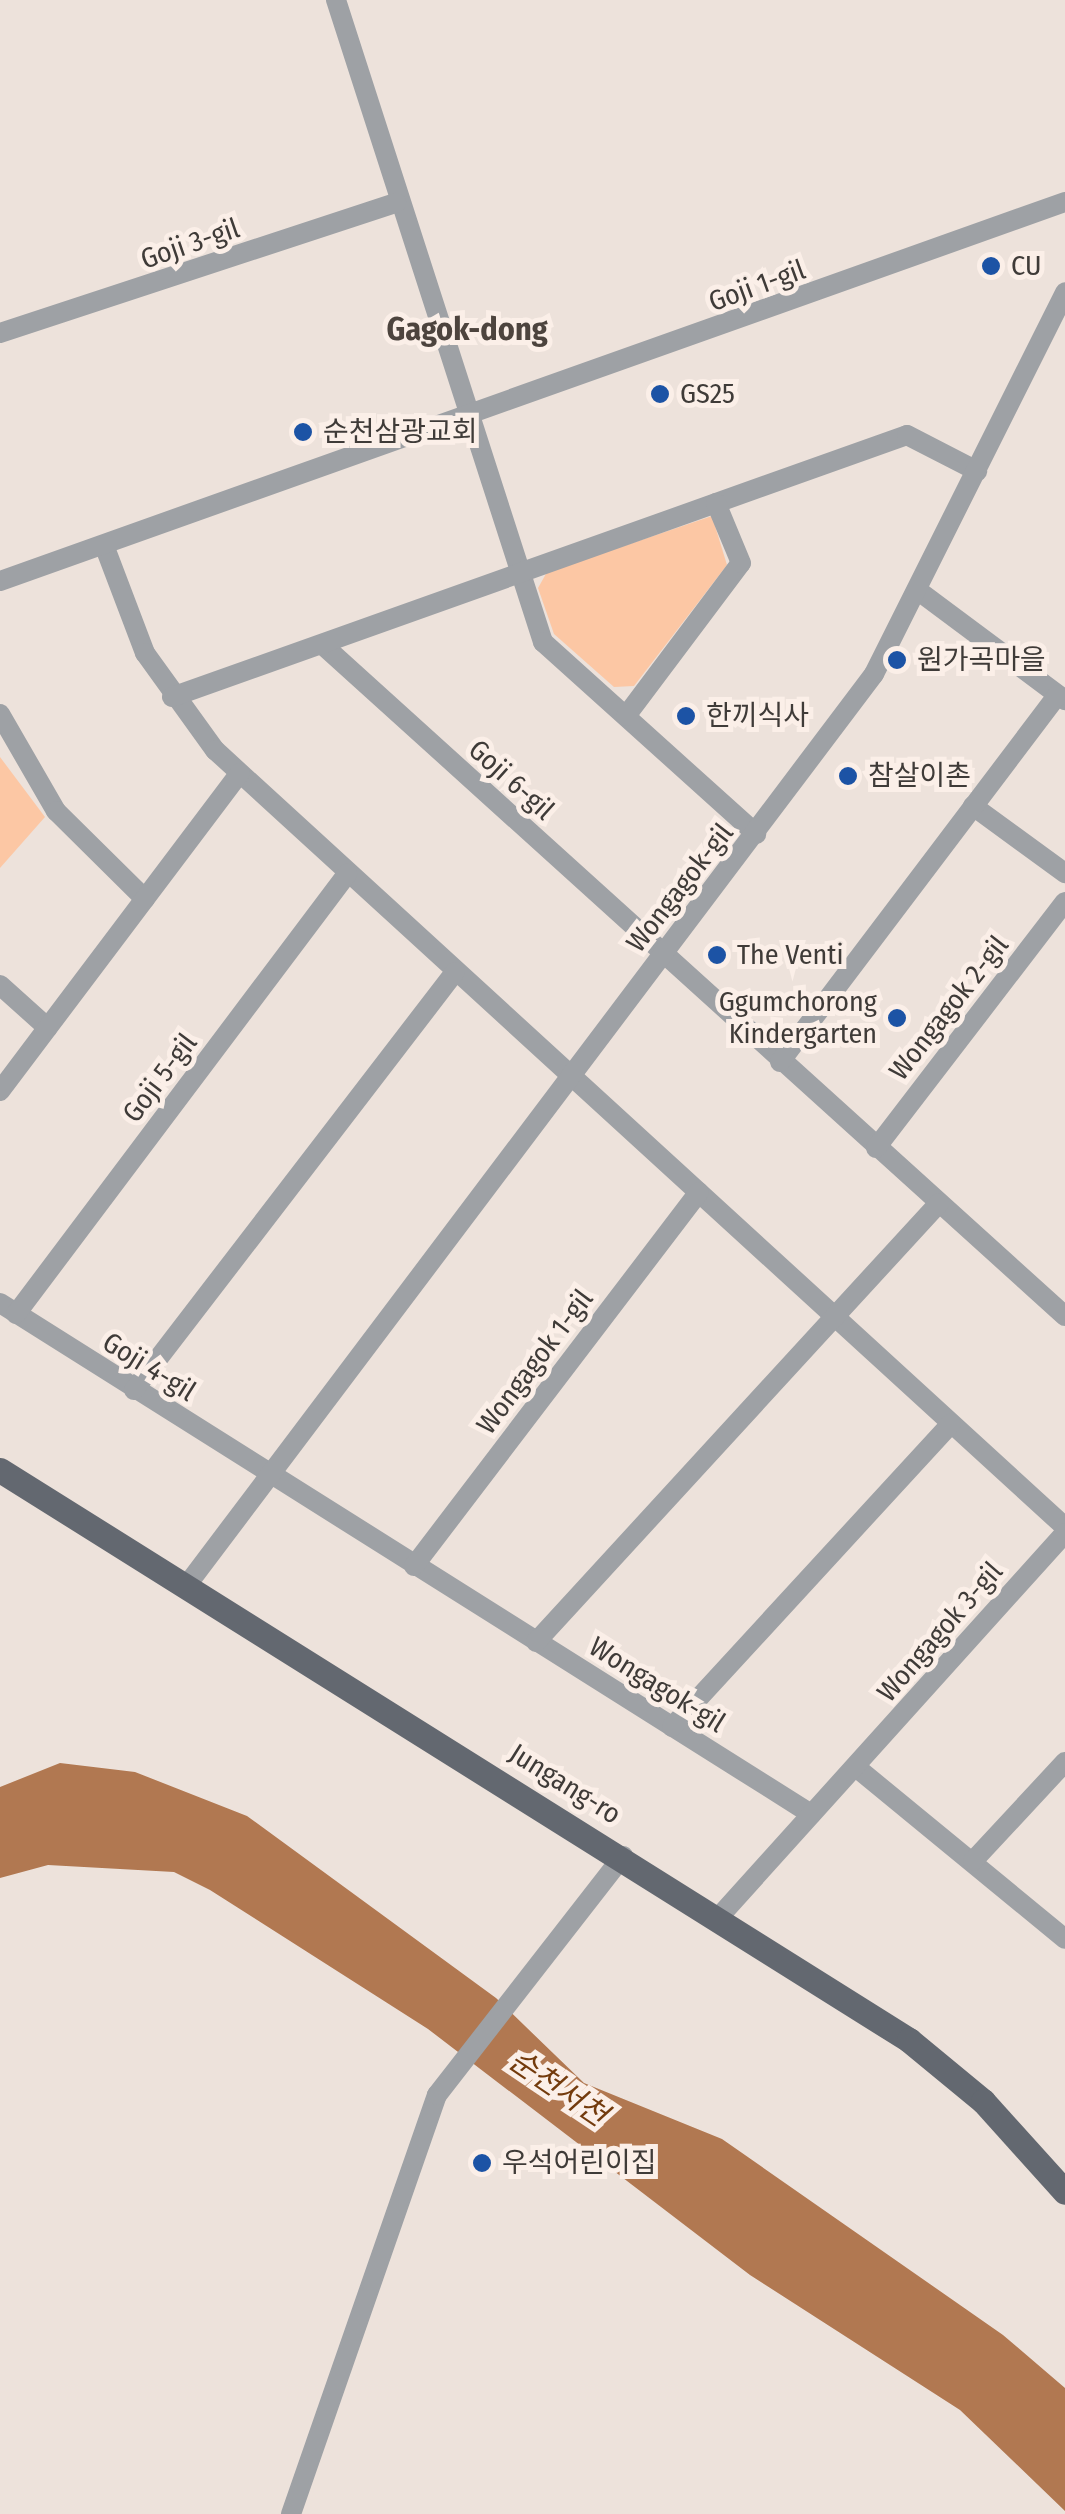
<!DOCTYPE html>
<html>
<head>
<meta charset="utf-8">
<style>
  body { margin:0 }
  #map { position:relative; width:1065px; height:2514px; overflow:hidden; background:#ede2db; font-family:"Fira Sans Condensed","Noto Sans KR",sans-serif }
  div>[style] { position:absolute }
  .green>* { inset:0; background:#fcc7a4 }
  .water>* { inset:0; background:#b17851 }
  .minor>* { height:20px; margin:-10px; padding:0 10px; transform-origin:10px; border-radius:10px; background:#9ea1a5 }
  .primary>* { height:25px; margin:-12.5px; padding:0 12.5px; transform-origin:12.5px; border-radius:12.5px; background:#636870 }
  .dots>* { width:28px; height:28px; translate:-50% -50%; box-sizing:border-box; border:5px solid #fbefe8; border-radius:50% }
  span { translate:-50% -50%; white-space:nowrap; text-align:center; line-height:1.15; -webkit-text-stroke:10px #fbefe8; paint-order:stroke }
  .street-label { font-size:28px; color:#3f3b38 }
  .poi-label { font-size:28px; color:#3f3b38 }
  .left { translate:0 -50%; text-align:left }
  .right { translate:-100% -50%; text-align:right }
  .water-label { font-size:30px; color:#733b0d; font-style:italic }
  .quarter-label { font-size:32px; color:#4d443e; font-weight:700 }
</style>
</head>
<body>
<div id="map">
  <div class="green">
    <i style="clip-path:polygon(712px 516px,727px 565px,634px 686px,614px 687px,554px 634px,538px 588px,547px 572px)"></i>
    <i style="clip-path:polygon(0 757px,45px 817px,0 868px)"></i>
  </div>
  <div class="water">
    <i style="clip-path:polygon(60px 1763px,135px 1772px,247px 1816px,496px 1998px,584px 2083px,722px 2139px,1003px 2335px,1065px 2388px,1065px 2511px,960px 2410px,750px 2275px,428px 2029px,210px 1890px,174px 1872px,48px 1865px,0 1878px,0 1787px)"></i>
  </div>
  <div class="minor">
    <i style="left:336px;top:0;width:675px;rotate:72.13deg"></i>
    <i style="left:543px;top:642px;width:287px;rotate:42deg"></i>
    <i style="left:0;top:333px;width:417px;rotate:-18.2deg"></i>
    <i style="left:104px;top:545px;width:116px;rotate:69.2deg"></i>
    <i style="left:145px;top:653px;width:120px;rotate:54.2deg"></i>
    <i style="left:215px;top:750px;width:1152px;rotate:42.43deg"></i>
    <i style="left:0;top:581px;width:1130px;rotate:-19.59deg"></i>
    <i style="left:920px;top:592px;width:181px;rotate:36.7deg"></i>
    <i style="left:324px;top:646px;width:999px;rotate:42.12deg"></i>
    <i style="left:172px;top:697px;width:780px;rotate:-19.62deg"></i>
    <i style="left:907px;top:435px;width:79px;rotate:27.2deg"></i>
    <i style="left:0;top:714px;width:112px;rotate:60deg"></i>
    <i style="left:56px;top:811px;width:125px;rotate:44.7deg"></i>
    <i style="left:626px;top:716px;width:191px;rotate:-53.1deg"></i>
    <i style="left:741px;top:563px;width:65px;rotate:-112.6deg"></i>
    <i style="left:973px;top:806px;width:114px;rotate:36.1deg"></i>
    <i style="left:0;top:985px;width:64px;rotate:41.9deg"></i>
    <i style="left:780px;top:1062px;width:460px;rotate:-52.9deg"></i>
    <i style="left:0;top:1091px;width:398px;rotate:-53deg"></i>
    <i style="left:876px;top:1148px;width:310px;rotate:-52.5deg"></i>
    <i style="left:0;top:1303px;width:959px;rotate:32.21deg"></i>
    <i style="left:16px;top:1314px;width:551px;rotate:-53.05deg"></i>
    <i style="left:134px;top:1390px;width:527px;rotate:-52.48deg"></i>
    <i style="left:414px;top:1566px;width:470px;rotate:-52.7deg"></i>
    <i style="left:187px;top:1585px;width:1141px;rotate:-52.98deg"></i>
    <i style="left:874px;top:674px;width:427px;rotate:-63.4deg"></i>
    <i style="left:536px;top:1642px;width:596px;rotate:-47.45deg"></i>
    <i style="left:672px;top:1727px;width:412px;rotate:-47.4deg"></i>
    <i style="left:857px;top:1768px;width:269px;rotate:39.4deg"></i>
    <i style="left:973px;top:1861px;width:135px;rotate:-47.1deg"></i>
    <i style="left:718px;top:1918px;width:518px;rotate:-47.97deg"></i>
    <i style="left:291px;top:2514px;width:444px;rotate:-70.8deg"></i>
    <i style="left:437px;top:2095px;width:303px;rotate:-52.1deg"></i>
  </div>
  <div class="primary">
    <i style="left:0;top:1470px;width:1073px;rotate:32.09deg"></i>
    <i style="left:909px;top:2040px;width:96px;rotate:39.5deg"></i>
    <i style="left:983px;top:2101px;width:122px;rotate:48deg"></i>
  </div>
  <div class="dots">
    <i style="left:991px;top:266px;background:#1c53a5"></i>
    <i style="left:660px;top:394px;background:#1c53a5"></i>
    <i style="left:303px;top:432px;background:#1c53a5"></i>
    <i style="left:897px;top:660px;background:#1c53a5"></i>
    <i style="left:686px;top:716px;background:#1c53a5"></i>
    <i style="left:848px;top:776px;background:#1c53a5"></i>
    <i style="left:717px;top:955px;background:#1c53a5"></i>
    <i style="left:897px;top:1018px;background:#1c53a5"></i>
    <i style="left:482px;top:2163px;background:#1c53a5"></i>
  </div>
  <div class="street-label">
    <span style="left:190px;top:244px;rotate:-19deg">Goji 3-gil</span>
    <span style="left:757px;top:286px;rotate:-20deg">Goji 1-gil</span>
    <span style="left:511px;top:780px;rotate:42deg">Goji 6-gil</span>
    <span style="left:680px;top:888px;rotate:-52deg">Wongagok-gil</span>
    <span style="left:949px;top:1008px;rotate:-52deg">Wongagok 2-gil</span>
    <span style="left:160px;top:1078px;rotate:-53deg">Goji 5-gil</span>
    <span style="left:535px;top:1362px;rotate:-53deg">Wongagok 1-gil</span>
    <span style="left:149px;top:1367px;rotate:32deg">Goji 4-gil</span>
    <span style="left:940px;top:1632px;rotate:-49deg">Wongagok 3-gil</span>
    <span style="left:657px;top:1685px;rotate:32deg">Wongagok-gil</span>
    <span style="left:565px;top:1784px;rotate:32deg">Jungang-ro</span>
  </div>
  <div class="poi-label">
    <span class="left" style="left:1011px;top:266px">CU</span>
    <span class="left" style="left:680px;top:394px">GS25</span>
    <span class="left" style="left:323px;top:432px">순천삼광교회</span>
    <span class="left" style="left:917px;top:660px">원가곡마을</span>
    <span class="left" style="left:706px;top:716px">한끼식사</span>
    <span class="left" style="left:868px;top:776px">참살이촌</span>
    <span class="left" style="left:737px;top:955px">The Venti</span>
    <span class="right" style="left:877px;top:1018px">Ggumchorong<br>Kindergarten</span>
    <span class="left" style="left:502px;top:2163px">우석어린이집</span>
  </div>
  <div class="water-label">
    <span style="left:558px;top:2088px;rotate:34deg">순천서천</span>
  </div>
  <div class="quarter-label">
    <span style="left:467px;top:329px">Gagok-dong</span>
  </div>
</div>
</body>
</html>
